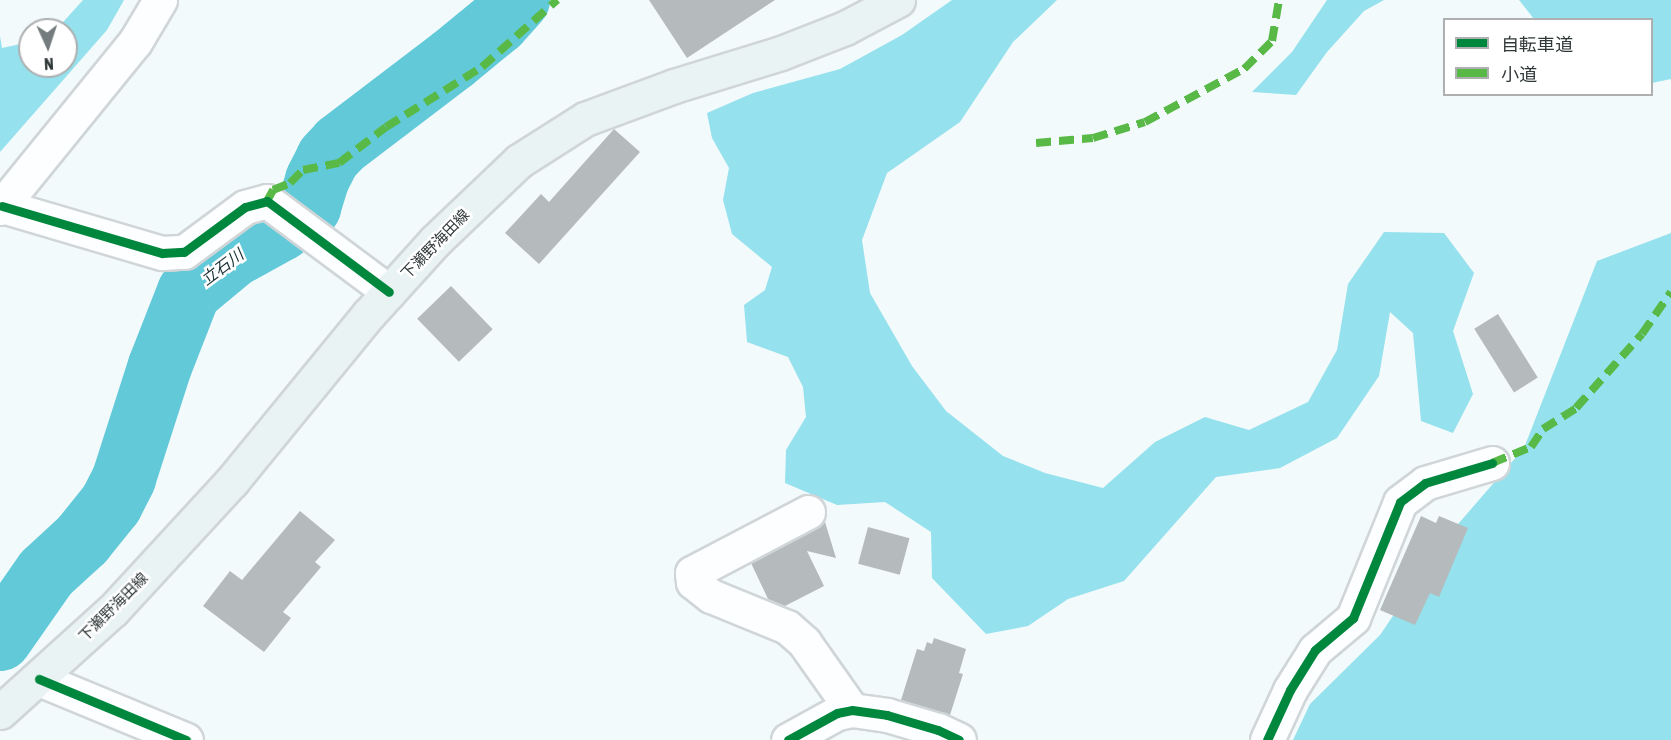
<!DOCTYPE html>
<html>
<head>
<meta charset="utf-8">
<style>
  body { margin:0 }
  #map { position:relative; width:1671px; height:740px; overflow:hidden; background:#f2fafc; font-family:"Asap Condensed","Noto Sans JP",sans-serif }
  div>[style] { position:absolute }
  .forest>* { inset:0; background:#95e1ed }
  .river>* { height:64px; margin:-32px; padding:0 32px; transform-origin:32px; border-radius:32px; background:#62c9d8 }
  .building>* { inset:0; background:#b5bbbd; transform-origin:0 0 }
  .roads { filter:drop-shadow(2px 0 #d0d6d8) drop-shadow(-2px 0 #d0d6d8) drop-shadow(0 2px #d0d6d8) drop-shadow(0 -2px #d0d6d8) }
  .minor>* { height:33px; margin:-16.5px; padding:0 16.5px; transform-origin:16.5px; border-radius:16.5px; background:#fdfeff }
  .major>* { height:33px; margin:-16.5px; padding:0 16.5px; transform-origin:16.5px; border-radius:16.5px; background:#eaf3f4 }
  .quiet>* { height:8px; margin-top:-4px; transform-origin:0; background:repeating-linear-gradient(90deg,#58b947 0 15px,transparent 0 23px) }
  .cycleway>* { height:9px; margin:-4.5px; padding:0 4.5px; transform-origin:4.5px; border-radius:4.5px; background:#00873e }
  span { translate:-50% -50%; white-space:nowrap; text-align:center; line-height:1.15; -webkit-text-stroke:5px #fff; paint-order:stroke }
  .street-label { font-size:15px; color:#313839 }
  .water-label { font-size:16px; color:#193034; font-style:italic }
  .legend { position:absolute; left:1443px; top:18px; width:210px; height:78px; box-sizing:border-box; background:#fff; border:2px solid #adafb0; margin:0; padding:8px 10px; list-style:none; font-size:18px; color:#313839 }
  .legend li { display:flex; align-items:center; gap:12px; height:30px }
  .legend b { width:30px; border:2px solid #adafb0 }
  .north { position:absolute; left:18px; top:18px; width:60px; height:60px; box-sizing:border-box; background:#fff; border:2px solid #adafb0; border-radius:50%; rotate:177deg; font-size:16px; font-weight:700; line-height:24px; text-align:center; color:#313839 }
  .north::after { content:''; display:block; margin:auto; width:21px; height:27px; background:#757c7d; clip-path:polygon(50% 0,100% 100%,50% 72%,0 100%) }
</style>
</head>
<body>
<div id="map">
  <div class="forest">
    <i style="clip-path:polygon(83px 0,124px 0,107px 30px,0 152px,0 36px,2px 48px,30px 42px,30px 66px,66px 66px,66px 30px,56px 30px)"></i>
    <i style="clip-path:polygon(952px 0,1057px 0,1013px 42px,960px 122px,887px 173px,862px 240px,870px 293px,912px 366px,946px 411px,1003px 456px,1045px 473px,1103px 488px,1155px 442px,1205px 417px,1249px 430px,1308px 402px,1337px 350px,1348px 284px,1384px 232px,1444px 233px,1474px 273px,1453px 331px,1473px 394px,1453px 433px,1421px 421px,1413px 333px,1390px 312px,1379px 376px,1337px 438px,1280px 468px,1216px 477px,1124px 581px,1068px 599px,1028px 626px,986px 634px,932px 578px,931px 532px,885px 502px,837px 505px,785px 483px,786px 450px,806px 417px,803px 387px,788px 357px,747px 342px,744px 305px,765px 290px,772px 267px,732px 234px,723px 200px,729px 168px,712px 138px,707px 113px,753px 93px,840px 69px,902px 35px)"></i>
    <i style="clip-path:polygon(1327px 0,1384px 0,1364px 11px,1327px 52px,1296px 95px,1252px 92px,1292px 52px)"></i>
    <i style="clip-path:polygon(1519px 0,1671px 0,1671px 79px,1652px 83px,1652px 20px,1534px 19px)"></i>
    <i style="clip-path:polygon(1671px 233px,1671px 740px,1293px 740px,1310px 704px,1380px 635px,1446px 538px,1524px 448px,1597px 261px)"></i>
  </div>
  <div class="river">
    <i style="left:0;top:639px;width:80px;rotate:-55.1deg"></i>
    <i style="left:46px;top:573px;width:49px;rotate:-42.5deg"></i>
    <i style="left:82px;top:540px;width:46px;rotate:-51.1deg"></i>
    <i style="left:111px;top:504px;width:29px;rotate:-63deg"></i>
    <i style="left:124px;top:478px;width:118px;rotate:-72.2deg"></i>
    <i style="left:160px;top:366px;width:79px;rotate:-68.6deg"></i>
    <i style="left:189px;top:292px;width:56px;rotate:-39.9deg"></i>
    <i style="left:232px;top:256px;width:56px;rotate:-28.9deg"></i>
    <i style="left:281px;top:229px;width:36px;rotate:-38deg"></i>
    <i style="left:309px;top:207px;width:28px;rotate:-73deg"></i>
    <i style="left:317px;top:180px;width:25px;rotate:-63deg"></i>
    <i style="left:328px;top:158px;width:18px;rotate:-47deg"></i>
    <i style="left:340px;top:145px;width:142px;rotate:-37.3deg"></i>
    <i style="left:453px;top:59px;width:58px;rotate:-39.4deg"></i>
    <i style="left:498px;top:22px;width:30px;rotate:-48deg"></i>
  </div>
  <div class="building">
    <i style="clip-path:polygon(649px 0,775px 0,687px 58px)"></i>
    <i style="clip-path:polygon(614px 129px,640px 152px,539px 264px,505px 233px,541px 194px,549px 202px)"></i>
    <i style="left:451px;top:286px;width:60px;height:47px;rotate:46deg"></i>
    <i style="left:1498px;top:314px;width:75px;height:28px;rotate:58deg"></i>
    <i style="clip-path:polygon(300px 511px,335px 540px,315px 562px,321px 567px,283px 612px,291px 618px,264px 652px,203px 606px,230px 571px,242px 580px)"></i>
    <i style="clip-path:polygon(1421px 516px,1436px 523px,1439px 516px,1468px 528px,1439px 597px,1430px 593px,1415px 625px,1380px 610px)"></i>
    <i style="clip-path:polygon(825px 522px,836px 558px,807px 551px,824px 586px,785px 606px,768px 599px,751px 563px)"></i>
    <i style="left:868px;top:527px;width:43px;height:38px;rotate:15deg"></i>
    <i style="clip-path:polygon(934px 638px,966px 649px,959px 673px,963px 674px,950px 715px,901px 700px,917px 649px,924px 651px,927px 642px,932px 644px)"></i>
  </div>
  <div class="roads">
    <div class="minor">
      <i style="left:2px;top:206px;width:167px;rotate:16.4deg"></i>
      <i style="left:162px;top:253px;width:22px;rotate:-3deg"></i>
      <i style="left:184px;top:252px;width:76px;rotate:-36.4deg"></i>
      <i style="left:245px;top:207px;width:23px;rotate:-15deg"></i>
      <i style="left:267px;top:201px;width:152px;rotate:36.7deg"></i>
      <i style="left:0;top:208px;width:214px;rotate:-50.9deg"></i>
      <i style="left:135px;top:42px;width:49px;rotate:-59.2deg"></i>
      <i style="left:808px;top:512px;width:131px;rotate:152.3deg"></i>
      <i style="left:692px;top:573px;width:9px;rotate:84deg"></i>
      <i style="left:693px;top:582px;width:23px;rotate:38deg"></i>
      <i style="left:711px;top:596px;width:82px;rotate:22.2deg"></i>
      <i style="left:787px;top:627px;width:23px;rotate:41deg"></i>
      <i style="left:804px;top:642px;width:83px;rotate:54.8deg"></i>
      <i style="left:39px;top:679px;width:159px;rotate:22.5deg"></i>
      <i style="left:788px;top:740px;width:56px;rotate:-28.9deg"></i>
      <i style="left:837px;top:713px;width:15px;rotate:-11deg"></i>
      <i style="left:852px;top:710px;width:35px;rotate:8deg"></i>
      <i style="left:887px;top:715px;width:53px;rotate:16.4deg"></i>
      <i style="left:938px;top:730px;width:23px;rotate:25deg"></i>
      <i style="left:1267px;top:740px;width:55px;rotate:-65.3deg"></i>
      <i style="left:1290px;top:690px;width:47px;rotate:-58deg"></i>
      <i style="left:1315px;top:650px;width:50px;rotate:-40.1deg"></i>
      <i style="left:1353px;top:618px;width:125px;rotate:-67.9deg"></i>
      <i style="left:1400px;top:502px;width:31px;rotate:-37deg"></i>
      <i style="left:1425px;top:483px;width:70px;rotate:-16.6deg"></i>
    </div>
    <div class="major">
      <i style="left:0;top:712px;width:152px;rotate:-42.1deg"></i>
      <i style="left:113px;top:610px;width:176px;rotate:-47.3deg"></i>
      <i style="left:232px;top:481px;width:215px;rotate:-50.7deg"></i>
      <i style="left:368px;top:315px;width:100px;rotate:-47.8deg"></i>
      <i style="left:435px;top:241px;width:116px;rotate:-43.6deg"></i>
      <i style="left:519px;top:161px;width:78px;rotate:-32.5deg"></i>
      <i style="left:585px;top:119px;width:95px;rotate:-20.3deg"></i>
      <i style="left:674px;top:86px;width:112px;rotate:-17.1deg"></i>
      <i style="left:781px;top:53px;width:69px;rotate:-21.3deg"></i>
      <i style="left:845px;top:28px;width:60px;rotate:-27.8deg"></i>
    </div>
  </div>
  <div class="quiet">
    <i style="left:1036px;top:143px;width:57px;rotate:-5deg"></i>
    <i style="left:1093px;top:138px;width:54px;rotate:-17.1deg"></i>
    <i style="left:1145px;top:122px;width:112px;rotate:-28.2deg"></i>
    <i style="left:1244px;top:69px;width:40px;rotate:-45deg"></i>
    <i style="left:1272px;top:41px;width:42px;rotate:-80.3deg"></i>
    <i style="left:267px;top:201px;width:13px;rotate:-61deg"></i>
    <i style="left:273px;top:190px;width:18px;rotate:-22deg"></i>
    <i style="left:290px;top:183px;width:18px;rotate:-45deg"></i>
    <i style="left:303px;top:170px;width:37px;rotate:-11deg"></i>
    <i style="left:339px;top:163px;width:59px;rotate:-37.5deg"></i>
    <i style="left:386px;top:127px;width:113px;rotate:-32deg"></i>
    <i style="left:482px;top:67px;width:101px;rotate:-41.8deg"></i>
    <i style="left:1492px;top:463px;width:42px;rotate:-22.3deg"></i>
    <i style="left:1531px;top:447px;width:22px;rotate:-56deg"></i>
    <i style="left:1543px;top:429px;width:39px;rotate:-32deg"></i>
    <i style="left:1576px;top:408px;width:99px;rotate:-48.3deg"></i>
    <i style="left:1642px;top:334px;width:51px;rotate:-55.4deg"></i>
  </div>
  <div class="cycleway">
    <i style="left:2px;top:206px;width:167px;rotate:16.4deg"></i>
    <i style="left:162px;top:253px;width:22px;rotate:-3deg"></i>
    <i style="left:184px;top:252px;width:76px;rotate:-36.4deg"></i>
    <i style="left:245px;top:207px;width:23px;rotate:-15deg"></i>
    <i style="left:267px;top:201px;width:152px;rotate:36.7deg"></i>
    <i style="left:39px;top:679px;width:159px;rotate:22.5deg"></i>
    <i style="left:788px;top:740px;width:56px;rotate:-28.9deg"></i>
    <i style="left:837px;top:713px;width:15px;rotate:-11deg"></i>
    <i style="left:852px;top:710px;width:35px;rotate:8deg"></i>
    <i style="left:887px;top:715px;width:53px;rotate:16.4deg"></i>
    <i style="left:938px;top:730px;width:23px;rotate:25deg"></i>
    <i style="left:1267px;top:740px;width:55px;rotate:-65.3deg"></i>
    <i style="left:1290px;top:690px;width:47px;rotate:-58deg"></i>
    <i style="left:1315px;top:650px;width:50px;rotate:-40.1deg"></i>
    <i style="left:1353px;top:618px;width:125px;rotate:-67.9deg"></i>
    <i style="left:1400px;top:502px;width:31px;rotate:-37deg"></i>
    <i style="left:1425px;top:483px;width:70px;rotate:-16.6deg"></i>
  </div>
  <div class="street-label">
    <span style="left:435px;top:244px;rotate:-46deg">下瀬野海田線</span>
    <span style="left:113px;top:607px;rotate:-45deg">下瀬野海田線</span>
  </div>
  <div class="water-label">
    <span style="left:222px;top:267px;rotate:-37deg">立石川</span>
  </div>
  <ul class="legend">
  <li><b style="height:8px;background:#00873e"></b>自転車道</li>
  <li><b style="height:8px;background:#58b947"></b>小道</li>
  </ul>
  <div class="north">N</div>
</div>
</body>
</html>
